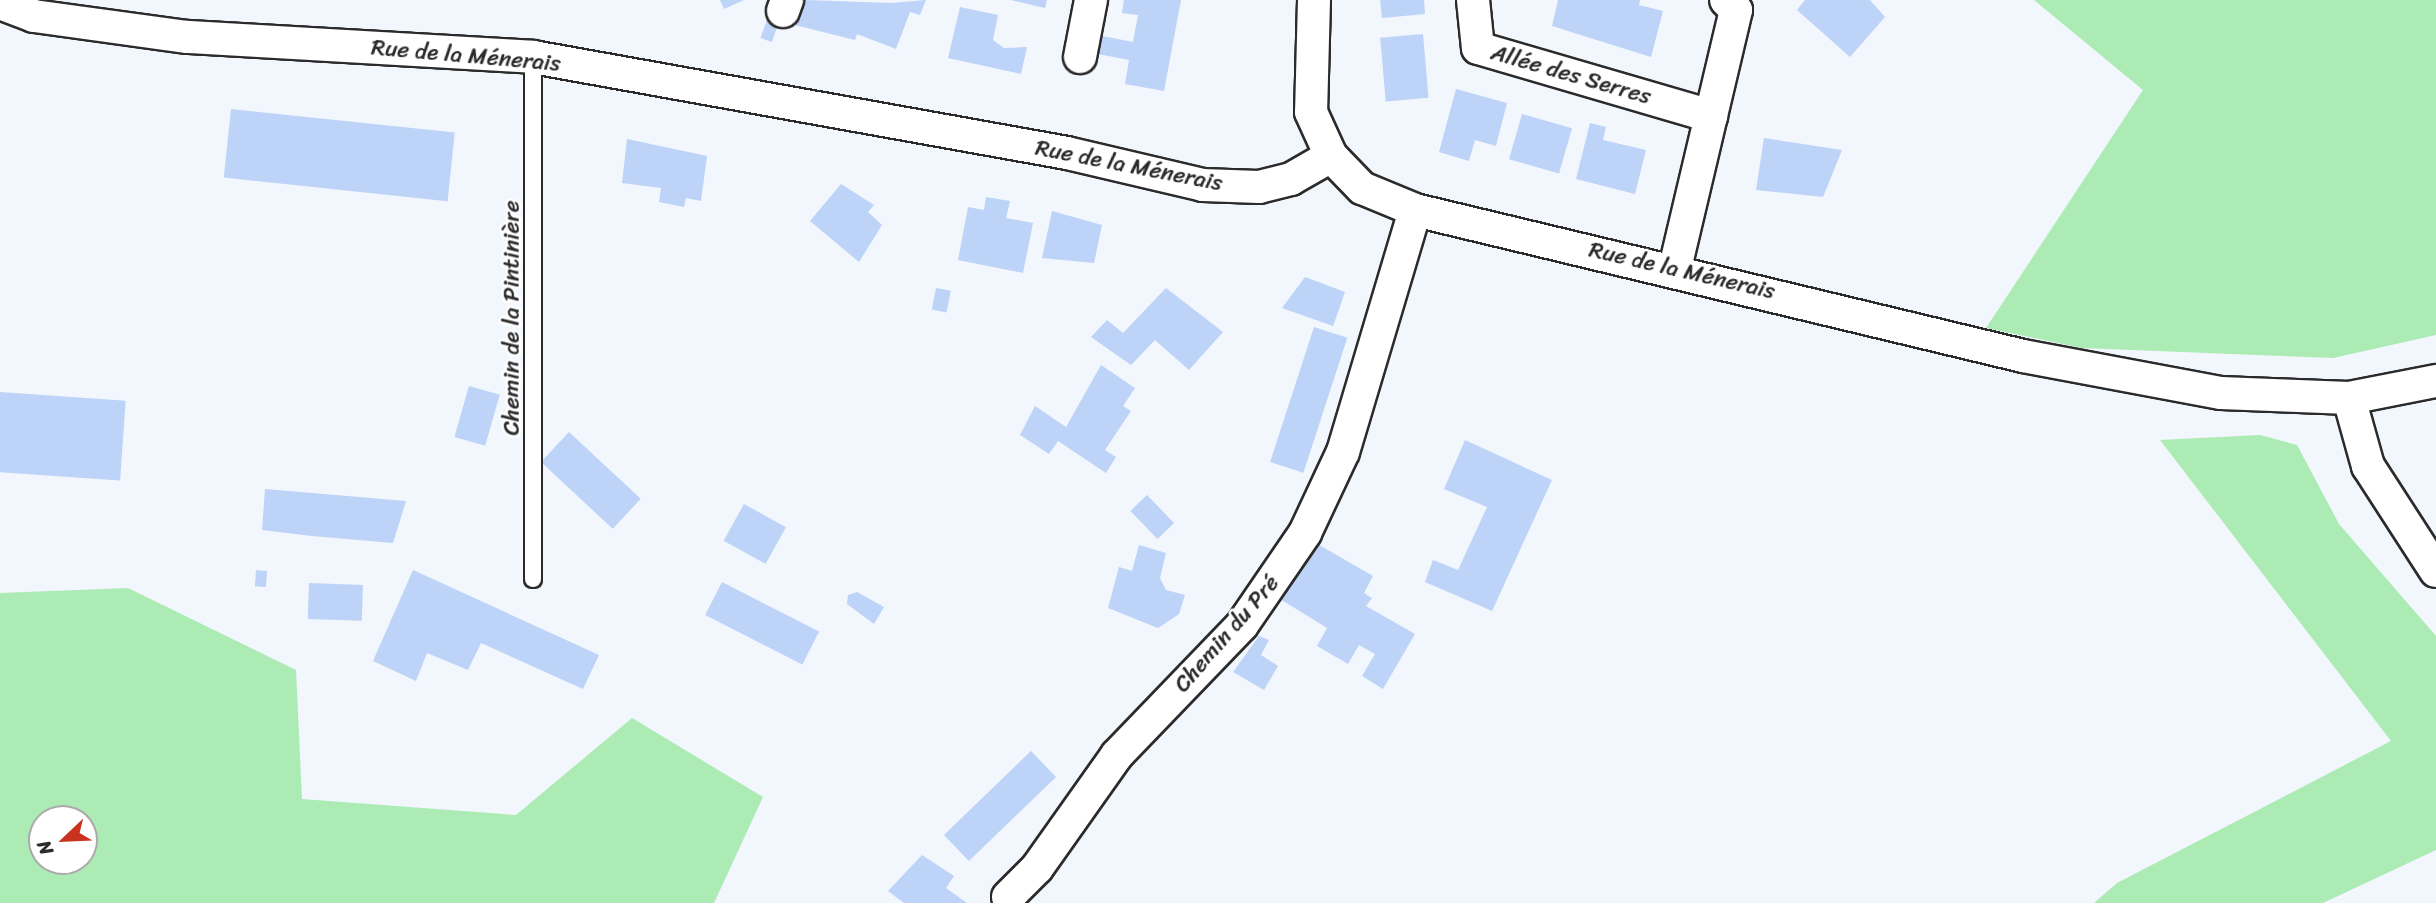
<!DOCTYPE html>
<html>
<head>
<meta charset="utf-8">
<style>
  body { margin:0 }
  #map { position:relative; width:2436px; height:903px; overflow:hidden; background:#f2f6fd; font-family:Sriracha,sans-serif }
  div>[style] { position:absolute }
  .green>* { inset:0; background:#acebb4 }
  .building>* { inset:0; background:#bdd3f7; transform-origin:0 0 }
  .roads { filter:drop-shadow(2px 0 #2b2b2b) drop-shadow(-2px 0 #2b2b2b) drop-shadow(0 2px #2b2b2b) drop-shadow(0 -2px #2b2b2b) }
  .lane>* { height:16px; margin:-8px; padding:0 8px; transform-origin:8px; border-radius:8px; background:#fff }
  .street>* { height:32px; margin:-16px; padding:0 16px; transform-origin:16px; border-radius:16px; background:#fff }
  span { translate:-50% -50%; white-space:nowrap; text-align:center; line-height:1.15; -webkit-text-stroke:5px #fff; paint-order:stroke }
  .street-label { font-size:23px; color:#2b2b2b }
  .north { position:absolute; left:28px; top:805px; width:70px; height:70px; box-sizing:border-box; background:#fff; border:2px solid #aaa; border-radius:50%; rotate:247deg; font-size:19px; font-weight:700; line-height:28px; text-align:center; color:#2b2b2b }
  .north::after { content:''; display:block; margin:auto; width:24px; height:32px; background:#c8321e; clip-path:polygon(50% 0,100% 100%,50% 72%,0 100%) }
</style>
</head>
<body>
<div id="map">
  <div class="green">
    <i style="clip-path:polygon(2034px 0,2436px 0,2436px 335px,2333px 358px,2082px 348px,1986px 328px,2143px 90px)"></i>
    <i style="clip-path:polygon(2260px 435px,2297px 445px,2339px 524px,2436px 636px,2436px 850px,2323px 903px,2094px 903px,2117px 883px,2391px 741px,2160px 440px)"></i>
    <i style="clip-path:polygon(evenodd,128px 588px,296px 670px,302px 799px,516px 815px,632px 718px,763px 797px,714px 903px,0 903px,0 593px,128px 588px,42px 819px,84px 819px,84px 861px,42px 861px,42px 819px)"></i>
  </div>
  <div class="building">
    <i style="clip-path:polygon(720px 0,744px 0,724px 9px)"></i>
    <i style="clip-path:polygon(805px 0,891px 3px,926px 0,920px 15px,910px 12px,896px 49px,857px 34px,855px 40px,795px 25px)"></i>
    <i style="clip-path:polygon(1011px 0,1047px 0,1045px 8px)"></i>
    <i style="clip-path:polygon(1124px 0,1181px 0,1164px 91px,1125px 84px,1129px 60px,1098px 54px,1102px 36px,1133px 42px,1138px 15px,1122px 13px)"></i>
    <i style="clip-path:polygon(1380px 0,1424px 0,1425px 14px,1382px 18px)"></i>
    <i style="clip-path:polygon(1558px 0,1640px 0,1639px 5px,1663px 11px,1651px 57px,1552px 26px)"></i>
    <i style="clip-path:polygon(1805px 0,1870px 0,1885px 17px,1850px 57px,1797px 10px)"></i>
    <i style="clip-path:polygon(960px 7px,998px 15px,993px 40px,1004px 48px,1027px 47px,1021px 74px,948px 58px)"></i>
    <i style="left:767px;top:20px;width:12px;height:19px;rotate:20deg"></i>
    <i style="left:1423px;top:34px;width:64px;height:43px;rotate:85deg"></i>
    <i style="clip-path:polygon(1456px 89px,1507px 103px,1496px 146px,1475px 140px,1469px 161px,1439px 152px)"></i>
    <i style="left:231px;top:109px;width:225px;height:69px;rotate:6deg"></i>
    <i style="left:1522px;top:114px;width:52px;height:47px;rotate:16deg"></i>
    <i style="clip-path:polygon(1590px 123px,1606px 127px,1603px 140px,1646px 150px,1635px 194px,1576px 179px)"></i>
    <i style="clip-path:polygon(1764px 138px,1842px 150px,1823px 197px,1756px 190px)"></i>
    <i style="clip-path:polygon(627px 139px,707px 156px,701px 201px,686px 198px,684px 207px,659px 202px,661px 188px,622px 183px)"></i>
    <i style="clip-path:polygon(841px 184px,874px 205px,868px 212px,882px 225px,859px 262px,810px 221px)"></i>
    <i style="clip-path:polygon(986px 197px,1010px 201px,1006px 218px,1033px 223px,1023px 273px,958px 260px,968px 207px,984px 210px)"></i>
    <i style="clip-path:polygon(1052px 211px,1102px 225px,1094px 263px,1042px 258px)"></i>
    <i style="clip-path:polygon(1305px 277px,1345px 292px,1333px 326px,1282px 308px)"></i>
    <i style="left:936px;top:288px;width:15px;height:22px;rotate:11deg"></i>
    <i style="clip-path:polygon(1166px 288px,1223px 332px,1189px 370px,1155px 340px,1131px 365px,1091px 337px,1107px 320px,1123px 333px)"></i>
    <i style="left:1314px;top:327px;width:35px;height:142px;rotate:18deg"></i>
    <i style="clip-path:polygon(1101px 365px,1135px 388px,1123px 406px,1131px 411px,1105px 450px,1116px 457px,1106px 473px,1058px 441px,1049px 454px,1020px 435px,1035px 406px,1066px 427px)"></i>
    <i style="left:469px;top:386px;width:32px;height:53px;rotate:16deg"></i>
    <i style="left:0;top:392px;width:126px;height:80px;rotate:4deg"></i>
    <i style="left:569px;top:432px;width:98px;height:41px;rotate:43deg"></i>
    <i style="clip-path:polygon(1465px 440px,1552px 480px,1492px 611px,1425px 582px,1433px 560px,1458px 570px,1487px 507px,1444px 489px)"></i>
    <i style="clip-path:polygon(265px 489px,406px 501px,393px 543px,312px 536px,262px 530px)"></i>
    <i style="left:1147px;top:495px;width:39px;height:23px;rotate:46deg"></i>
    <i style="left:744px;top:504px;width:48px;height:42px;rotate:29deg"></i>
    <i style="clip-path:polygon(1314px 542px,1373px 576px,1364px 593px,1372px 598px,1366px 606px,1415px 634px,1383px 689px,1362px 676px,1375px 654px,1359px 645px,1348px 664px,1317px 646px,1327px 628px,1280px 599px)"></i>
    <i style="clip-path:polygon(1139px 545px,1166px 553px,1160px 578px,1166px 590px,1185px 595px,1179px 614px,1158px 628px,1108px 608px,1119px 567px,1132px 571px)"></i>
    <i style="clip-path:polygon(413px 570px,599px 655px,583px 689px,481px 643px,468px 670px,427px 653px,416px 681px,373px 661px)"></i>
    <i style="left:267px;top:571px;width:16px;height:11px;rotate:94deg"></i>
    <i style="left:722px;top:582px;width:109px;height:37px;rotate:27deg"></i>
    <i style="left:309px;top:583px;width:54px;height:36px;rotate:2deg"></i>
    <i style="clip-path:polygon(857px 592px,884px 607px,874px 624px,847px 604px,848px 595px)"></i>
    <i style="clip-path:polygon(1259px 636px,1269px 640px,1261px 655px,1278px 666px,1264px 690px,1233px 672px)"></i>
    <i style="left:1031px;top:751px;width:36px;height:121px;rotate:46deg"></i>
    <i style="clip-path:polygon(922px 855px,954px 876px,946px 888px,967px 903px,904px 903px,888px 891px)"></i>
  </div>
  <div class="roads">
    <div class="lane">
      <i style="left:533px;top:57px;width:522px;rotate:90deg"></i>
    </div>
    <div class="street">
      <i style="left:1314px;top:0;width:112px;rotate:91.5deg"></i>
      <i style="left:1311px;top:112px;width:48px;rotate:65.6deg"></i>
      <i style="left:1473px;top:0;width:48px;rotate:84.1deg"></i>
      <i style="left:1478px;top:48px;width:243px;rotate:16.3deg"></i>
      <i style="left:0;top:3px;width:36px;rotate:21deg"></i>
      <i style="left:34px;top:16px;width:155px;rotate:7.8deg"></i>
      <i style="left:188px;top:37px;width:346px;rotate:3.3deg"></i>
      <i style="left:533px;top:57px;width:543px;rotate:10.19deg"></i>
      <i style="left:1067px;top:153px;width:140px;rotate:13.2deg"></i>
      <i style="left:1203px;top:185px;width:56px;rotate:2deg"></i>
      <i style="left:1259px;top:187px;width:33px;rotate:-14deg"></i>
      <i style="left:1291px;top:179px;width:46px;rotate:-29.9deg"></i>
      <i style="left:1331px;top:156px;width:45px;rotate:45.9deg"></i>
      <i style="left:1362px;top:188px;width:57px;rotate:22.5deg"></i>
      <i style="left:1415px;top:210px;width:625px;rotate:13.5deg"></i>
      <i style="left:2023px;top:356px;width:201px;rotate:10.6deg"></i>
      <i style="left:2221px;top:393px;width:128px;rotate:2.2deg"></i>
      <i style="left:2349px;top:398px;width:89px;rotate:-11.1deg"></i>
      <i style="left:783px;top:11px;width:12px;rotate:-70deg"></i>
      <i style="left:1080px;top:57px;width:58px;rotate:-79.1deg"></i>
      <i style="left:1675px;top:268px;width:265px;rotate:-76.7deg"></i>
      <i style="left:1736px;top:10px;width:14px;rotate:-135deg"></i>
      <i style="left:2349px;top:398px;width:71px;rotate:74.4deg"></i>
      <i style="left:2368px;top:466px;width:125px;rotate:57.1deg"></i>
      <i style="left:1008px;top:897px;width:41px;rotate:-45deg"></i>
      <i style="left:1037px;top:868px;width:138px;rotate:-54.7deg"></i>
      <i style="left:1117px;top:755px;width:180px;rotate:-46.1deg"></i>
      <i style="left:1242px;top:625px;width:112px;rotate:-55.6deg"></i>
      <i style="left:1305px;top:533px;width:89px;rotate:-64.9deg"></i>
      <i style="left:1343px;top:452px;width:252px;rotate:-73.4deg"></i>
    </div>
  </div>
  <div class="street-label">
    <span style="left:466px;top:56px;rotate:5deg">Rue de la Ménerais</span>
    <span style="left:1571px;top:75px;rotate:16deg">Allée des Serres</span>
    <span style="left:1129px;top:166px;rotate:11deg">Rue de la Ménerais</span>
    <span style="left:1682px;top:271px;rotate:13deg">Rue de la Ménerais</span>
    <span style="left:512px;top:318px;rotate:-90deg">Chemin de la Pintinière</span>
    <span style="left:1227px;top:634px;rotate:-49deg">Chemin du Pré</span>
  </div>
  <div class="north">N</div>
</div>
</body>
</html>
